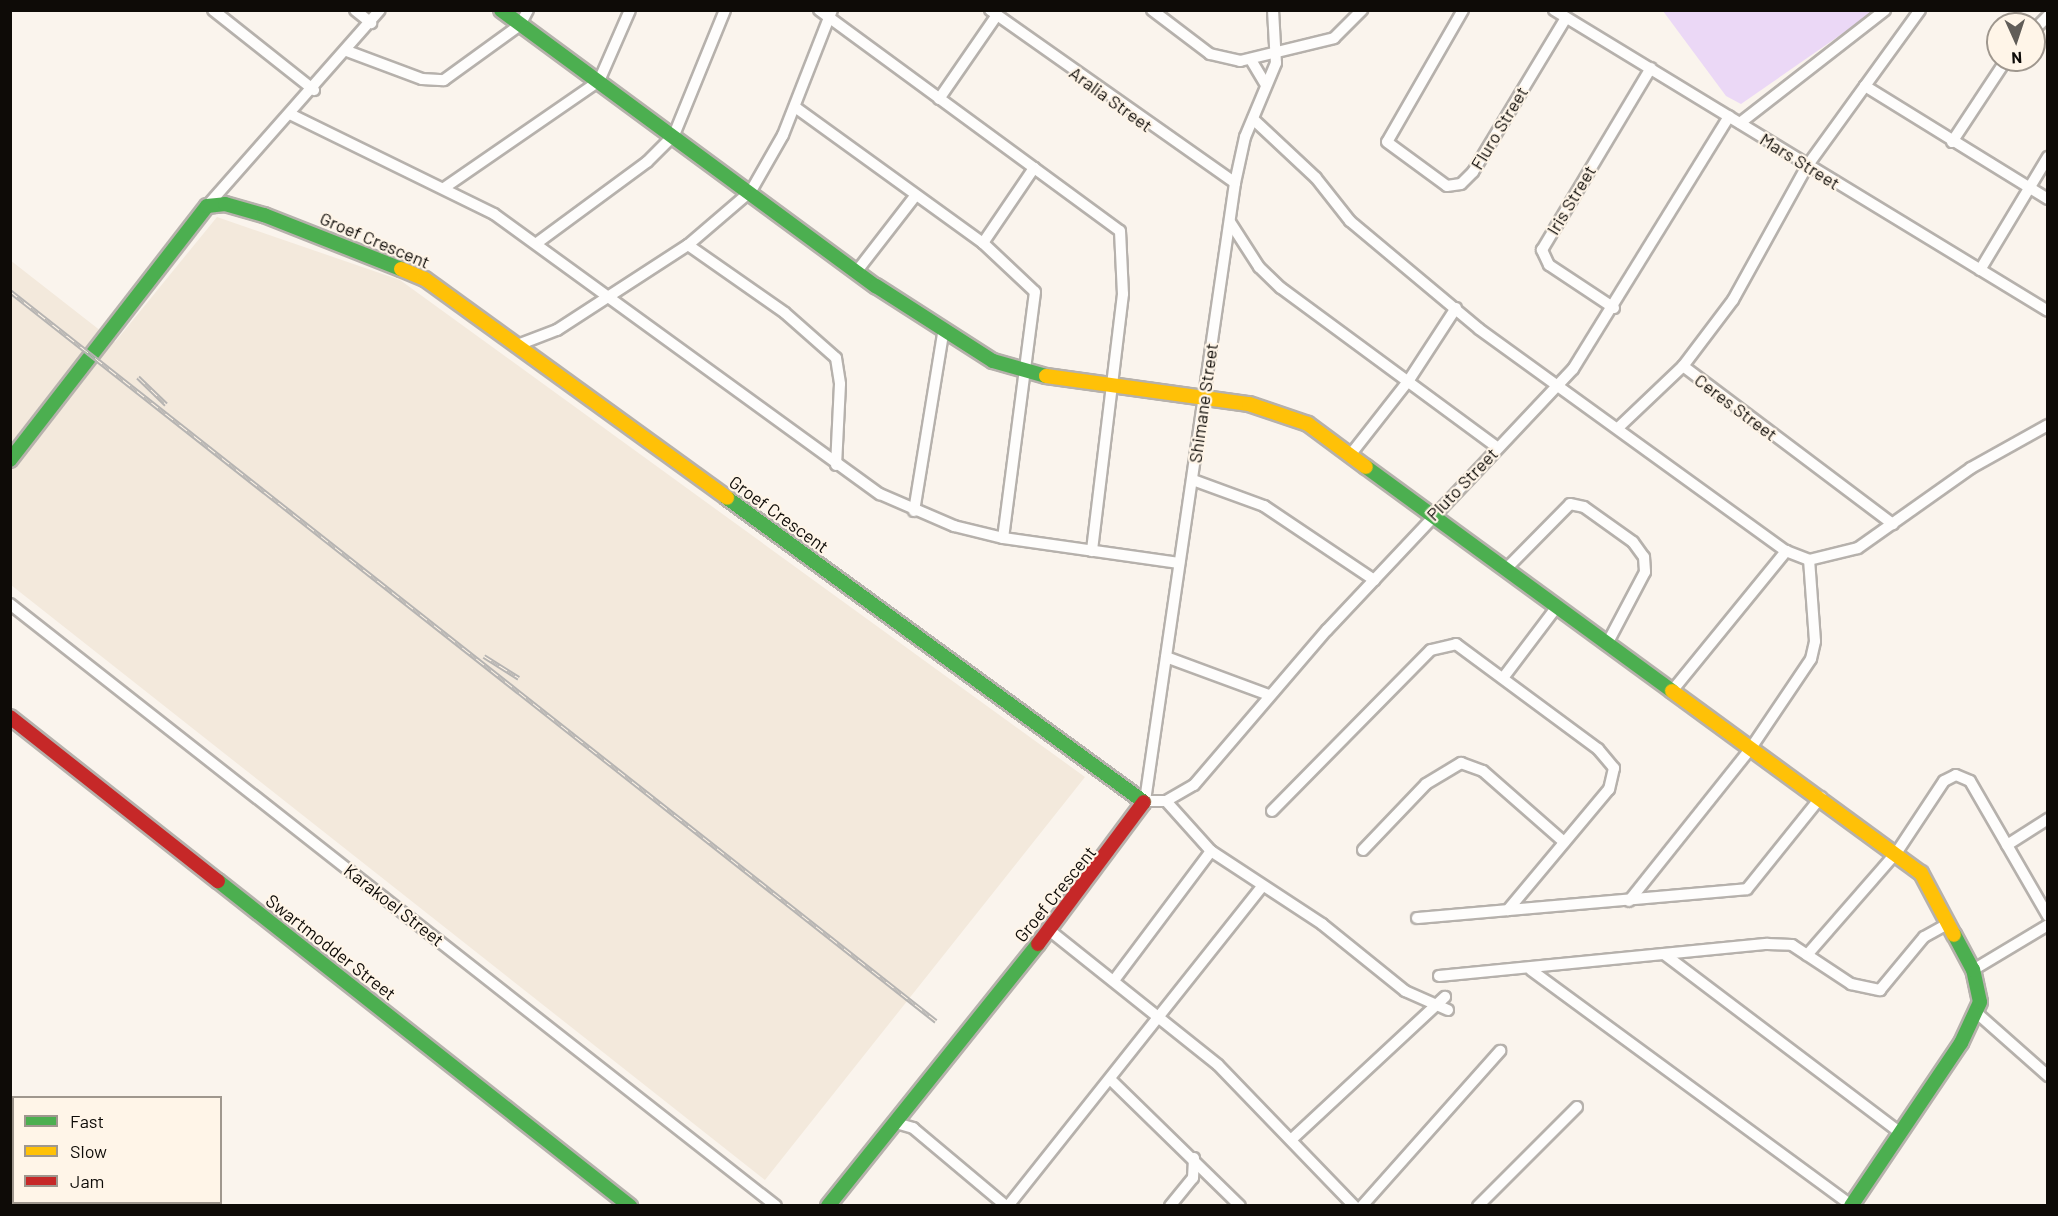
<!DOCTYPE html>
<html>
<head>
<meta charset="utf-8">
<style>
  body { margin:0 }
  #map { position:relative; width:2058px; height:1216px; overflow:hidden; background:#faf4ed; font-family:Barlow,sans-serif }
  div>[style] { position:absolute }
  .built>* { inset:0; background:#f3e9dc }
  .green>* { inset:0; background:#ebd8f6 }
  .roads { filter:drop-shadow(2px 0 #b6b1ac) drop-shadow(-2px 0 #b6b1ac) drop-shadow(0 2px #b6b1ac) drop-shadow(0 -2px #b6b1ac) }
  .street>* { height:10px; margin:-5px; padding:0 5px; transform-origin:5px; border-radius:5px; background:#fefdfc }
  .fast>* { height:14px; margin:-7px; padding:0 7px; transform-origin:7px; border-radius:7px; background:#4caf50 }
  .slow>* { height:14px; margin:-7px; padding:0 7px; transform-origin:7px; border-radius:7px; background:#ffc107 }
  .jam>* { height:14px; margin:-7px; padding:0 7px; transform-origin:7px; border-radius:7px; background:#c62828 }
  .rail>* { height:5px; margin-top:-2.5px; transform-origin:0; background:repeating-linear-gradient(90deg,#fff5e8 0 9px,#b6b4b2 0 18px); box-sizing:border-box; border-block:2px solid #b6b4b2 }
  span { translate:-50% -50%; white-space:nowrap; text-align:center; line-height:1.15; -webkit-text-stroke:4.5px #fff5e8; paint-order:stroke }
  .street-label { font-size:18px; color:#0e0b07 }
  .frame { position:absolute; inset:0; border:12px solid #0e0b07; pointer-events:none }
  .legend { position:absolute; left:12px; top:1096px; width:210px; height:108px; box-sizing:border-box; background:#fff5e8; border:2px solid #9f978e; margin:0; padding:8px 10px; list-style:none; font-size:18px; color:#0e0b07 }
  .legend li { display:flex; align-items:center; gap:12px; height:30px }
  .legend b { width:30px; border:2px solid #9f978e }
  .north { position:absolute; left:1986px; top:12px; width:60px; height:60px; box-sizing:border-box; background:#fff5e8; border:2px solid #9f978e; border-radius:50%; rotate:177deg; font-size:16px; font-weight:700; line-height:24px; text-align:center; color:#0e0b07 }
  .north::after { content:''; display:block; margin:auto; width:21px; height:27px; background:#615d58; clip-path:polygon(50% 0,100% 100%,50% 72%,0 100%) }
</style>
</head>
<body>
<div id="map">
  <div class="built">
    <i style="clip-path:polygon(217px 217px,400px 280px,1085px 777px,765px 1180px,11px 585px,10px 260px,115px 342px)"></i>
  </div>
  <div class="green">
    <i style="clip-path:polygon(1663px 11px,1875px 11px,1741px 104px,1726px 96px)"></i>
  </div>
  <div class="roads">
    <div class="street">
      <i style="left:213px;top:10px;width:129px;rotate:38.4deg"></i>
      <i style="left:355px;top:10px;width:21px;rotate:39deg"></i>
      <i style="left:819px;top:10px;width:373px;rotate:36.3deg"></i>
      <i style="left:1120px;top:231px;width:63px;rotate:87.3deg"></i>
      <i style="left:1123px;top:294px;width:259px;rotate:96.9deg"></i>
      <i style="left:990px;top:10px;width:300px;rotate:35.2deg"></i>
      <i style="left:1152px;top:10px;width:73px;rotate:37.2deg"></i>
      <i style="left:1210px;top:54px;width:31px;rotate:13deg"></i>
      <i style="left:1240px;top:61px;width:97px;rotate:-13.7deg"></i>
      <i style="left:1334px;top:38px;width:40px;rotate:-45deg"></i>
      <i style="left:1273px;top:10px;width:53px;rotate:86.8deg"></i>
      <i style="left:1276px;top:63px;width:80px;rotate:112.7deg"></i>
      <i style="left:1245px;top:137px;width:47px;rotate:102.3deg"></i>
      <i style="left:1235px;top:183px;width:625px;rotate:98.29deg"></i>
      <i style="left:1145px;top:801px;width:21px"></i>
      <i style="left:1166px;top:801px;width:32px;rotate:-30deg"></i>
      <i style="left:1194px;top:785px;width:204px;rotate:-49.4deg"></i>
      <i style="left:1327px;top:630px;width:359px;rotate:-46.7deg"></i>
      <i style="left:1573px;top:369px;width:297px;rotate:-58.3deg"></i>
      <i style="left:1463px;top:10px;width:152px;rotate:119.9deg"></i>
      <i style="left:1387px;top:142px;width:74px;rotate:36.3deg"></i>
      <i style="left:1447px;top:186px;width:14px;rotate:-8deg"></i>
      <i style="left:1461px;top:184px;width:17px;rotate:-45deg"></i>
      <i style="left:1473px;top:172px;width:180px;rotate:-58.9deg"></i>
      <i style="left:1554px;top:10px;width:578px;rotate:31.35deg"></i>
      <i style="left:1920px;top:10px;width:94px;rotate:125.9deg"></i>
      <i style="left:1865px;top:86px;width:215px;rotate:31.7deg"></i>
      <i style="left:2034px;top:30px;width:20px;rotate:-45deg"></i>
      <i style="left:347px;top:51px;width:80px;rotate:20.5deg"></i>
      <i style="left:422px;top:79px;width:22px;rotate:3deg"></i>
      <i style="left:444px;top:80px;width:94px;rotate:-35.9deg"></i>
      <i style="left:520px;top:25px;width:17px;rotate:-62deg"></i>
      <i style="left:1251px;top:60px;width:29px;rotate:59deg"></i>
      <i style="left:1865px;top:86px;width:99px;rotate:125.9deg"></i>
      <i style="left:1807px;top:166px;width:153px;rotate:118.9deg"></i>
      <i style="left:1733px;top:300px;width:83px;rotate:127.1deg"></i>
      <i style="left:1683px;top:366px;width:263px;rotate:37deg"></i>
      <i style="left:939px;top:99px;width:102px;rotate:-55.4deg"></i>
      <i style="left:795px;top:107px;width:232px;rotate:35.9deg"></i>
      <i style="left:983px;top:243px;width:71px;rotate:43.3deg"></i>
      <i style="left:1035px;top:292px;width:248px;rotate:97.4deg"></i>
      <i style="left:292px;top:115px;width:225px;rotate:26.1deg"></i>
      <i style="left:494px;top:214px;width:477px;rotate:36deg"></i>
      <i style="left:880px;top:494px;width:81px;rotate:23.4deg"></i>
      <i style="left:954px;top:526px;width:50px;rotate:13.8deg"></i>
      <i style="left:1003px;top:538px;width:178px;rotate:8.1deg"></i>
      <i style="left:1253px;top:119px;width:86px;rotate:43.1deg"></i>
      <i style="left:1316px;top:178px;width:55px;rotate:51.7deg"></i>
      <i style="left:1350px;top:221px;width:168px;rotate:39.9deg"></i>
      <i style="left:1479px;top:329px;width:379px;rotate:35.9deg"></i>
      <i style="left:1740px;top:123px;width:184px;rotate:-37.9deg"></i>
      <i style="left:1952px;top:142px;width:98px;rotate:-56.6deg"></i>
      <i style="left:444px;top:188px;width:188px;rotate:-34.6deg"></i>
      <i style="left:599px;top:81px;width:77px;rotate:-66.4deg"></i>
      <i style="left:207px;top:206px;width:261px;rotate:-48.6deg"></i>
      <i style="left:1230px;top:222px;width:54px;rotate:57.2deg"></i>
      <i style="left:1259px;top:267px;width:30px;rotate:44deg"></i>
      <i style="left:1281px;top:288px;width:268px;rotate:36.4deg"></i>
      <i style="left:537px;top:243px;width:137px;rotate:-36.4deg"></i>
      <i style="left:647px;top:162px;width:38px;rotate:-45deg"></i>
      <i style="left:674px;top:135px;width:135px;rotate:-67.8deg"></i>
      <i style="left:983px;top:243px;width:91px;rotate:-55.8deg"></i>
      <i style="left:688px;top:245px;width:118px;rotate:35deg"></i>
      <i style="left:785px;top:313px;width:68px;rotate:41.4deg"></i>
      <i style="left:836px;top:358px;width:26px;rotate:81deg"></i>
      <i style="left:840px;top:384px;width:81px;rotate:92.8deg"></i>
      <i style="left:1980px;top:270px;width:132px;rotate:-59deg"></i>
      <i style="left:857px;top:271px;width:96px;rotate:-52.2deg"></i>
      <i style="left:1614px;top:308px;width:78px;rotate:-146.5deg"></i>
      <i style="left:1549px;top:265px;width:17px;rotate:-115deg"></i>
      <i style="left:1542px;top:250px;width:212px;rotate:-59.1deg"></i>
      <i style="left:515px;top:346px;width:45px;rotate:-20.9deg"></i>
      <i style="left:557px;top:330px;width:156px;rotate:-33deg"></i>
      <i style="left:688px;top:245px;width:83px;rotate:-40.6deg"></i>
      <i style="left:751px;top:191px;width:64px;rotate:-60.3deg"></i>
      <i style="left:783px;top:135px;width:134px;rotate:-68.6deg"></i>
      <i style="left:1619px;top:427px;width:88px;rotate:-43.6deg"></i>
      <i style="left:1351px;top:454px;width:94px;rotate:-51.9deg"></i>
      <i style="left:1409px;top:380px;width:86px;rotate:-56.9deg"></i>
      <i style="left:1193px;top:480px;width:76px;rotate:20.1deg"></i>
      <i style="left:1264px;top:506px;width:133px;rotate:33.9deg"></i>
      <i style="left:914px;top:511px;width:180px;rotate:-80.7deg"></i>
      <i style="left:1506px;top:569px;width:91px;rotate:-45.4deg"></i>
      <i style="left:1570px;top:504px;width:14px;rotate:12deg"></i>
      <i style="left:1584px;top:507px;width:60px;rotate:35.5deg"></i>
      <i style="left:1633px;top:542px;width:19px;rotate:54deg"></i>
      <i style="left:1644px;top:557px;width:15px;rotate:86deg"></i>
      <i style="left:1645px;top:572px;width:81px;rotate:117.8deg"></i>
      <i style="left:10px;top:604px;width:974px;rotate:38.16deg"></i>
      <i style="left:1166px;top:657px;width:110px;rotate:20.3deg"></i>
      <i style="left:1503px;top:678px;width:88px;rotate:-52.9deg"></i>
      <i style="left:1672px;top:691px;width:181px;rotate:-50.8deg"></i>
      <i style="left:1786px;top:551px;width:25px;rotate:21deg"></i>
      <i style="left:1809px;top:560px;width:50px;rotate:-13.8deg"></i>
      <i style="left:1858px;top:548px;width:138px;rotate:-35.3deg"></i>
      <i style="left:1971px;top:468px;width:88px;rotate:-29.2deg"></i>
      <i style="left:1166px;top:801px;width:67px;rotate:48deg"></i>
      <i style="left:1211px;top:851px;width:133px;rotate:33.3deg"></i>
      <i style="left:1322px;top:924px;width:107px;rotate:38.9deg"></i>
      <i style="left:1405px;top:991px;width:47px;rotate:23.8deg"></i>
      <i style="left:1272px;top:811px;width:226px;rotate:-45.4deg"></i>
      <i style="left:1431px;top:650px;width:26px;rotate:-13deg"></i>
      <i style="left:1456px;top:644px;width:177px;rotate:36.5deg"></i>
      <i style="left:1598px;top:749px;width:25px;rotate:50deg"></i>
      <i style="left:1614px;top:768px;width:22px;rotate:103deg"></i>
      <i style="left:1609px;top:789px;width:158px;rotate:129.9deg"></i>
      <i style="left:2007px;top:845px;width:49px;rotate:-32.4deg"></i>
      <i style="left:1363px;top:850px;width:91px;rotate:-46.3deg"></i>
      <i style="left:1426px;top:784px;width:41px;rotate:-31deg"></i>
      <i style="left:1461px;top:763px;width:23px;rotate:20deg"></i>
      <i style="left:1483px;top:771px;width:108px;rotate:41.2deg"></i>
      <i style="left:1629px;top:901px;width:196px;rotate:-51.4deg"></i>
      <i style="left:1751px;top:748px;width:107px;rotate:-56deg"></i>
      <i style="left:1811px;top:659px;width:18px;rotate:-77deg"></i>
      <i style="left:1815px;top:641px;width:81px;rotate:-94.2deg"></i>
      <i style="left:1417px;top:918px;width:331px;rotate:-5deg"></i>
      <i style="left:1747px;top:889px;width:118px;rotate:-51.2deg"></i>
      <i style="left:1049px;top:930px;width:216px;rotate:38.6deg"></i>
      <i style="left:1218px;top:1065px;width:196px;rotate:46deg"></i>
      <i style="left:1664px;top:954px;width:295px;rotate:37.1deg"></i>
      <i style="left:1807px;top:955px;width:137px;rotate:-48.9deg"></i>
      <i style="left:1897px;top:852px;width:85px;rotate:-56.5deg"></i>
      <i style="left:1944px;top:781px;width:13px;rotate:-27deg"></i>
      <i style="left:1956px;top:775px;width:15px;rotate:23deg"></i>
      <i style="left:1970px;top:781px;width:156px;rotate:60deg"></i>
      <i style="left:1531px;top:970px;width:397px;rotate:36.3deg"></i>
      <i style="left:1973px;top:970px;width:87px;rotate:-31deg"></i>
      <i style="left:1439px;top:976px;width:330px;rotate:-5.6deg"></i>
      <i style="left:1767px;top:944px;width:25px;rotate:2deg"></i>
      <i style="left:1792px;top:945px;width:71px;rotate:33.5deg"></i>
      <i style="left:1851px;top:984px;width:30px;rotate:12deg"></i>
      <i style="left:1880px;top:990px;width:69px;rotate:-50.3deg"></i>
      <i style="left:1924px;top:937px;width:29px;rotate:-29deg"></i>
      <i style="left:1115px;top:979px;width:160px;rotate:-53.1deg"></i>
      <i style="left:1978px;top:1014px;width:94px;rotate:41.5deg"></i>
      <i style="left:1111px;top:1080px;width:180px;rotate:44.3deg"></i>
      <i style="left:896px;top:1123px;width:18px;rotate:16deg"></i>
      <i style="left:913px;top:1128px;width:121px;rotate:40deg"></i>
      <i style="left:1292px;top:1139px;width:209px;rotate:-42.9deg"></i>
      <i style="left:1008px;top:1206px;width:408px;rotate:-51.5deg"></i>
      <i style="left:1170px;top:1206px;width:36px;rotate:-51deg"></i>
      <i style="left:1193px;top:1178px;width:20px;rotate:-87deg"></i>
      <i style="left:1362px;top:1206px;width:208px;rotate:-48.3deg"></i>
      <i style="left:1478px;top:1206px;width:140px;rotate:-45deg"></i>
    </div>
    <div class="fast">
      <i style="left:501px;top:10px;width:466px;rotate:36.4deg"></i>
      <i style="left:876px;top:286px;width:139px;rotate:32.7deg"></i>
      <i style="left:993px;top:361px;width:55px;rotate:15.8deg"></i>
      <i style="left:10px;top:460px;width:321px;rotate:-52.2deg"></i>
      <i style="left:207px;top:206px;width:18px;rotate:-6deg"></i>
      <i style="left:225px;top:204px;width:41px;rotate:15.8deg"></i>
      <i style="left:264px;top:215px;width:147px;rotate:21.5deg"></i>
      <i style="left:1366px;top:467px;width:379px;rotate:36.2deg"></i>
      <i style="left:727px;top:498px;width:516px;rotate:36.09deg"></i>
      <i style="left:218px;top:881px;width:525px;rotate:38.27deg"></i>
      <i style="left:828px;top:1206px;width:336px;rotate:-51.3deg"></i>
      <i style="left:1851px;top:1206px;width:197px;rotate:-56deg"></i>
      <i style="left:1961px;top:1043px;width:45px;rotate:-65.1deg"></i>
      <i style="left:1980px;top:1002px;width:33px;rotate:-102deg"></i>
      <i style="left:1973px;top:970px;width:40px;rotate:-118deg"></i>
    </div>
    <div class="slow">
      <i style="left:401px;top:269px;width:26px;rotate:23deg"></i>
      <i style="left:425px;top:279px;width:373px;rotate:35.9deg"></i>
      <i style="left:1046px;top:376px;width:205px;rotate:7.9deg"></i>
      <i style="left:1249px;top:404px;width:62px;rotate:18.7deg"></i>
      <i style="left:1308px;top:424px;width:72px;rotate:36.6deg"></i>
      <i style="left:1672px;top:691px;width:308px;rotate:36.2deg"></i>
      <i style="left:1921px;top:873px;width:70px;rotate:62deg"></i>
    </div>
    <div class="jam">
      <i style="left:10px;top:717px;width:265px;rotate:38.3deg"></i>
      <i style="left:1038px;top:944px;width:177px;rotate:-53.3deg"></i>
    </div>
  </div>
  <div class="rail">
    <i style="left:10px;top:291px;width:1179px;rotate:38.25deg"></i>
    <i style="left:138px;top:377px;width:39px;rotate:44deg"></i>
    <i style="left:484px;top:656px;width:41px;rotate:32.2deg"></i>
  </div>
  <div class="street-label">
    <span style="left:1111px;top:99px;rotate:36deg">Aralia Street</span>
    <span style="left:1499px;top:128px;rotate:-59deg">Fluro Street</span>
    <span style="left:1800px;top:161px;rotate:32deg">Mars Street</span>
    <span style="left:1571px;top:200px;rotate:-59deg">Iris Street</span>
    <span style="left:375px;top:240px;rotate:23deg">Groef Crescent</span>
    <span style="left:1203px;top:403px;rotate:-82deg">Shimane Street</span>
    <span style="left:1736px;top:407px;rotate:37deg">Ceres Street</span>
    <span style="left:1462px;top:484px;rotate:-46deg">Pluto Street</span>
    <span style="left:779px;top:514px;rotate:36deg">Groef Crescent</span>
    <span style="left:1055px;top:894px;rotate:-51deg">Groef Crescent</span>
    <span style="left:394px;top:905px;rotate:38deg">Karakoel Street</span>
    <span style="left:331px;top:947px;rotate:38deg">Swartmodder Street</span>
  </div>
  <div class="frame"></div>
  <ul class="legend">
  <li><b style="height:8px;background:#4caf50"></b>Fast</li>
  <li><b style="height:8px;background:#ffc107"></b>Slow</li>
  <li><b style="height:8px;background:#c62828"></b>Jam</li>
  </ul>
  <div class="north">N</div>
</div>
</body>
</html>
